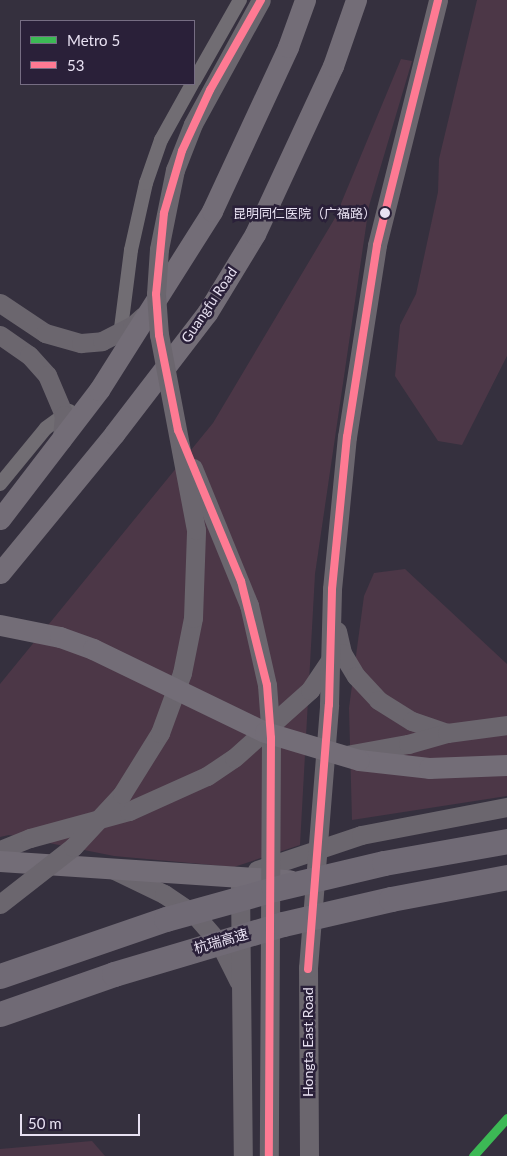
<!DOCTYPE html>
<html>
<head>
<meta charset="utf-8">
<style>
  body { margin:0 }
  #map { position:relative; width:507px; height:1156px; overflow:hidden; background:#35303e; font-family:Lato,"Noto Sans SC",sans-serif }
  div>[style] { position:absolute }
  .green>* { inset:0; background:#4c3747 }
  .street>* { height:14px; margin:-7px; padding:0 7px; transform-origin:7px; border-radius:7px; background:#716d73 }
  .secondary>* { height:19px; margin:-9.5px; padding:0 9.5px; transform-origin:9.5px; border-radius:9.5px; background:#6b666e }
  .primary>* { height:21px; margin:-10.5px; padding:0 10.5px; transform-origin:10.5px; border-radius:10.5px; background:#736d77 }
  .secondary-bridge>* { height:19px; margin:-9.5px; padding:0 9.5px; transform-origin:9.5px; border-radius:9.5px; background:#6b666e }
  .primary-bridge>* { height:21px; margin:-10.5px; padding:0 10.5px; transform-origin:10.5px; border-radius:10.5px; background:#736d77 }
  .highway-bridge>* { height:25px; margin:-12.5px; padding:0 12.5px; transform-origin:12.5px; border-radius:12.5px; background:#706a75 }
  .bus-1>* { height:8px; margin:-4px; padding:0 4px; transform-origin:4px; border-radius:4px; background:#fe7a93 }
  .metro-1>* { height:9px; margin:-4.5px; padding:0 4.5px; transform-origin:4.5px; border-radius:4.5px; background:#3cb955 }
  .dots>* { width:14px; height:14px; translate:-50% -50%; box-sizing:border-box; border:2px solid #2a2039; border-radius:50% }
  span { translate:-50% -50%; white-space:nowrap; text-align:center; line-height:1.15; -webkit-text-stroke:5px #2a2039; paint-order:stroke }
  .bus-label { font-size:13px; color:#e8e1f2 }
  .right { translate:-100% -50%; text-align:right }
  .street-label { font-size:14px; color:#e8e1f2 }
  .legend { position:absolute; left:20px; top:20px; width:175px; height:65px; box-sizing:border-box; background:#2a2039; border:1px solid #766d83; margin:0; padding:6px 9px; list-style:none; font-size:15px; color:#e8e1f2 }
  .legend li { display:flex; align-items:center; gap:10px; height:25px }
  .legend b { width:25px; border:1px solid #766d83 }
  .scale { position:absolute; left:20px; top:1114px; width:120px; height:22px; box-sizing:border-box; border:2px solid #e8e1f2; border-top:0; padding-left:6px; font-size:15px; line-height:18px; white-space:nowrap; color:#e8e1f2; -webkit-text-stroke:4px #2a2039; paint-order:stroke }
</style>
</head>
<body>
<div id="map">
  <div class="green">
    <i style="clip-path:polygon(477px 0,507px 0,507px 356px,462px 445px,438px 441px,395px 376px,400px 325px,416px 294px,438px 192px,439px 159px)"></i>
    <i style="clip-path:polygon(401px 59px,412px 61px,369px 206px,315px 574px,300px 845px,234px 867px,114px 856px,9px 835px,0 837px,0 684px,213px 423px,335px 218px)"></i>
    <i style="clip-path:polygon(405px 569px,507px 664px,507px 796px,352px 820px,349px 708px,364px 596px,374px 573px)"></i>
    <i style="clip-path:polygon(92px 1141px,105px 1156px,0 1156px,0 1149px)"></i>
  </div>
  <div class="street">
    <i style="left:194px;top:81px;width:93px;rotate:-60.4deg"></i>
    <i style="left:120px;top:336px;width:87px;rotate:-82.7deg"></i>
    <i style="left:131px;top:250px;width:69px;rotate:-77.4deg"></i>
    <i style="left:146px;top:183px;width:46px;rotate:-70.8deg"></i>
    <i style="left:161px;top:140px;width:64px;rotate:-61deg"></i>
    <i style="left:0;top:484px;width:72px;rotate:-50.6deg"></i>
    <i style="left:46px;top:428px;width:29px;rotate:-36deg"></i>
  </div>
  <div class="secondary">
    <i style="left:0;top:303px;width:54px;rotate:33.7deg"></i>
    <i style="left:45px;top:333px;width:37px;rotate:16deg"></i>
    <i style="left:81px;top:343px;width:21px;rotate:-5deg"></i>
    <i style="left:102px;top:341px;width:34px;rotate:-27deg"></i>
    <i style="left:132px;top:326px;width:15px;rotate:-42deg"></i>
    <i style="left:0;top:335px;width:35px;rotate:35deg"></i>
    <i style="left:29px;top:355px;width:27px;rotate:48deg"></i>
    <i style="left:47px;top:375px;width:43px;rotate:67deg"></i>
    <i style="left:64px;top:415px;width:25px;rotate:95deg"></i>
    <i style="left:337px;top:631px;width:23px;rotate:77deg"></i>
    <i style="left:342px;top:653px;width:27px;rotate:59deg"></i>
    <i style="left:356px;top:676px;width:33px;rotate:47deg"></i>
    <i style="left:378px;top:700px;width:40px;rotate:32deg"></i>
    <i style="left:412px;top:721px;width:37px;rotate:19deg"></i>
    <i style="left:346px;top:755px;width:63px;rotate:-10.1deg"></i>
    <i style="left:408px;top:744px;width:41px;rotate:-15.8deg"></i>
    <i style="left:447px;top:733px;width:61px;rotate:-7.6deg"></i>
    <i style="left:0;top:850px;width:32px;rotate:-22deg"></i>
    <i style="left:30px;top:838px;width:103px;rotate:-15.3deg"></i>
    <i style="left:129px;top:811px;width:85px;rotate:-24.2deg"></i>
    <i style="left:207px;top:776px;width:32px;rotate:-34deg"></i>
    <i style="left:234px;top:758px;width:102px;rotate:-41.8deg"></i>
    <i style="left:310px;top:690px;width:36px;rotate:-56deg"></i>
    <i style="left:112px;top:869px;width:58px;rotate:25.7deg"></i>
    <i style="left:164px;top:894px;width:37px;rotate:34deg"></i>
    <i style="left:195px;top:915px;width:38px;rotate:49deg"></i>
    <i style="left:220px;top:944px;width:42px;rotate:63.4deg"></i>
    <i style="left:257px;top:870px;width:110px;rotate:-18.6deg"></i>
    <i style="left:361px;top:835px;width:149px;rotate:-10.9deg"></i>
    <i style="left:240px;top:886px;width:270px;rotate:89.4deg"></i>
    <i style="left:309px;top:1156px;width:188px;rotate:-90.3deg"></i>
    <i style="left:308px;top:968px;width:264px;rotate:-85.4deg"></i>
    <i style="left:329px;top:705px;width:116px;rotate:-88.5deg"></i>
    <i style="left:332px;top:589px;width:153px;rotate:-84.4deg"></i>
    <i style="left:347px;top:437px;width:194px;rotate:-81.1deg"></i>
    <i style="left:377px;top:245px;width:252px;rotate:-76deg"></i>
  </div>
  <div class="primary">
    <i style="left:0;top:519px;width:163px;rotate:-52.5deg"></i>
    <i style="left:99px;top:390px;width:212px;rotate:-57.7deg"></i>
    <i style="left:212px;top:211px;width:181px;rotate:-65.1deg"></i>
    <i style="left:288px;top:47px;width:50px;rotate:-70.1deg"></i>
    <i style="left:0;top:573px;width:180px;rotate:-50.6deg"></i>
    <i style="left:114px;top:434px;width:153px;rotate:-52.5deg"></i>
    <i style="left:207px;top:313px;width:92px;rotate:-58.7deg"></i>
    <i style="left:255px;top:234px;width:185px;rotate:-65.1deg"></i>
    <i style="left:333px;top:66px;width:70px;rotate:-70.8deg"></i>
    <i style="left:359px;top:760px;width:70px;rotate:6.5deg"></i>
    <i style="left:429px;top:768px;width:78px;rotate:-2.2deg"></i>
    <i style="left:0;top:861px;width:290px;rotate:3.8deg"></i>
  </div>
  <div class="secondary-bridge">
    <i style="left:193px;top:468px;width:148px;rotate:67.8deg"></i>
    <i style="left:249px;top:605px;width:82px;rotate:77.3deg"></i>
    <i style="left:267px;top:685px;width:53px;rotate:85.7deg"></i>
    <i style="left:271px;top:738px;width:418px;rotate:90.3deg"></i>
    <i style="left:0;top:904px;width:93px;rotate:-38deg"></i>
    <i style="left:73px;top:847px;width:72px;rotate:-47.2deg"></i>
    <i style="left:122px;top:794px;width:72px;rotate:-58.1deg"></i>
    <i style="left:160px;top:733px;width:64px;rotate:-69.9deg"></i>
    <i style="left:182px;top:673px;width:56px;rotate:-78.7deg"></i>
    <i style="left:193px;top:618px;width:88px;rotate:-88deg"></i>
    <i style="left:196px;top:530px;width:198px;rotate:-100.7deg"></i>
    <i style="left:159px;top:335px;width:41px;rotate:-94.2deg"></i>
    <i style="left:156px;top:294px;width:45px;rotate:-86.2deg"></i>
    <i style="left:159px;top:249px;width:81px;rotate:-78.6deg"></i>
    <i style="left:175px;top:170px;width:49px;rotate:-68.6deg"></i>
    <i style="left:193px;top:124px;width:141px;rotate:-61.3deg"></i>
  </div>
  <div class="primary-bridge">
    <i style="left:0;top:625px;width:61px;rotate:11.3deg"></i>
    <i style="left:60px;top:637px;width:35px;rotate:20deg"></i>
    <i style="left:93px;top:649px;width:191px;rotate:25.8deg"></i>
    <i style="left:265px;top:732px;width:98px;rotate:16.6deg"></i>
  </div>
  <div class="highway-bridge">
    <i style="left:0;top:976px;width:176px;rotate:-19deg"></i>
    <i style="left:166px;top:919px;width:112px;rotate:-15.5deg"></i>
    <i style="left:274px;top:889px;width:113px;rotate:-13.3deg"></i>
    <i style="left:384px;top:863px;width:125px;rotate:-10.1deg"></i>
    <i style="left:0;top:1014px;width:121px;rotate:-19.3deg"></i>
    <i style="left:114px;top:974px;width:176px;rotate:-16.5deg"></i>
    <i style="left:283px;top:924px;width:111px;rotate:-13deg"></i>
    <i style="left:391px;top:899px;width:118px;rotate:-10.7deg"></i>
  </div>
  <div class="bus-1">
    <i style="left:261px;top:0;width:103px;rotate:119.5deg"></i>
    <i style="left:210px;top:90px;width:67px;rotate:114.7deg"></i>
    <i style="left:182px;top:151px;width:65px;rotate:106.2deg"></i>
    <i style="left:164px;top:213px;width:81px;rotate:95.6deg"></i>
    <i style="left:156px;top:294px;width:41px;rotate:85.8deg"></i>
    <i style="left:159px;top:335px;width:97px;rotate:78.7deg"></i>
    <i style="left:178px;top:430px;width:164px;rotate:67.4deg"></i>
    <i style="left:241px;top:581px;width:107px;rotate:76deg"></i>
    <i style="left:267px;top:685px;width:53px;rotate:85.7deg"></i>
    <i style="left:271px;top:738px;width:418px;rotate:90.3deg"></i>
    <i style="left:308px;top:969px;width:265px;rotate:-85.5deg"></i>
    <i style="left:329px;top:705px;width:116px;rotate:-88.5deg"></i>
    <i style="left:332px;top:589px;width:153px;rotate:-84.4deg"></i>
    <i style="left:347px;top:437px;width:194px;rotate:-81.1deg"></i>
    <i style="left:377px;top:245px;width:252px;rotate:-76deg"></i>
  </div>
  <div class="metro-1">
    <i style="left:473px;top:1156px;width:51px;rotate:-48.2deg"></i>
  </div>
  <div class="dots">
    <i style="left:385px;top:213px;background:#e8e1f2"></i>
  </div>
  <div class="bus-label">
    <span class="right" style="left:376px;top:213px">昆明同仁医院（广福路）</span>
  </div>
  <div class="street-label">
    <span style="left:209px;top:305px;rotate:-56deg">Guangfu Road</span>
    <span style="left:221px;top:941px;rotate:-16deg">杭瑞高速</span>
    <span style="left:308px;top:1042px;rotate:-90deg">Hongta East Road</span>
  </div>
  <ul class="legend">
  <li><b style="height:6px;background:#3cb955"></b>Metro 5</li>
  <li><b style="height:6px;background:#fe7a93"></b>53</li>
  </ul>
  <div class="scale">50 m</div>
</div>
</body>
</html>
